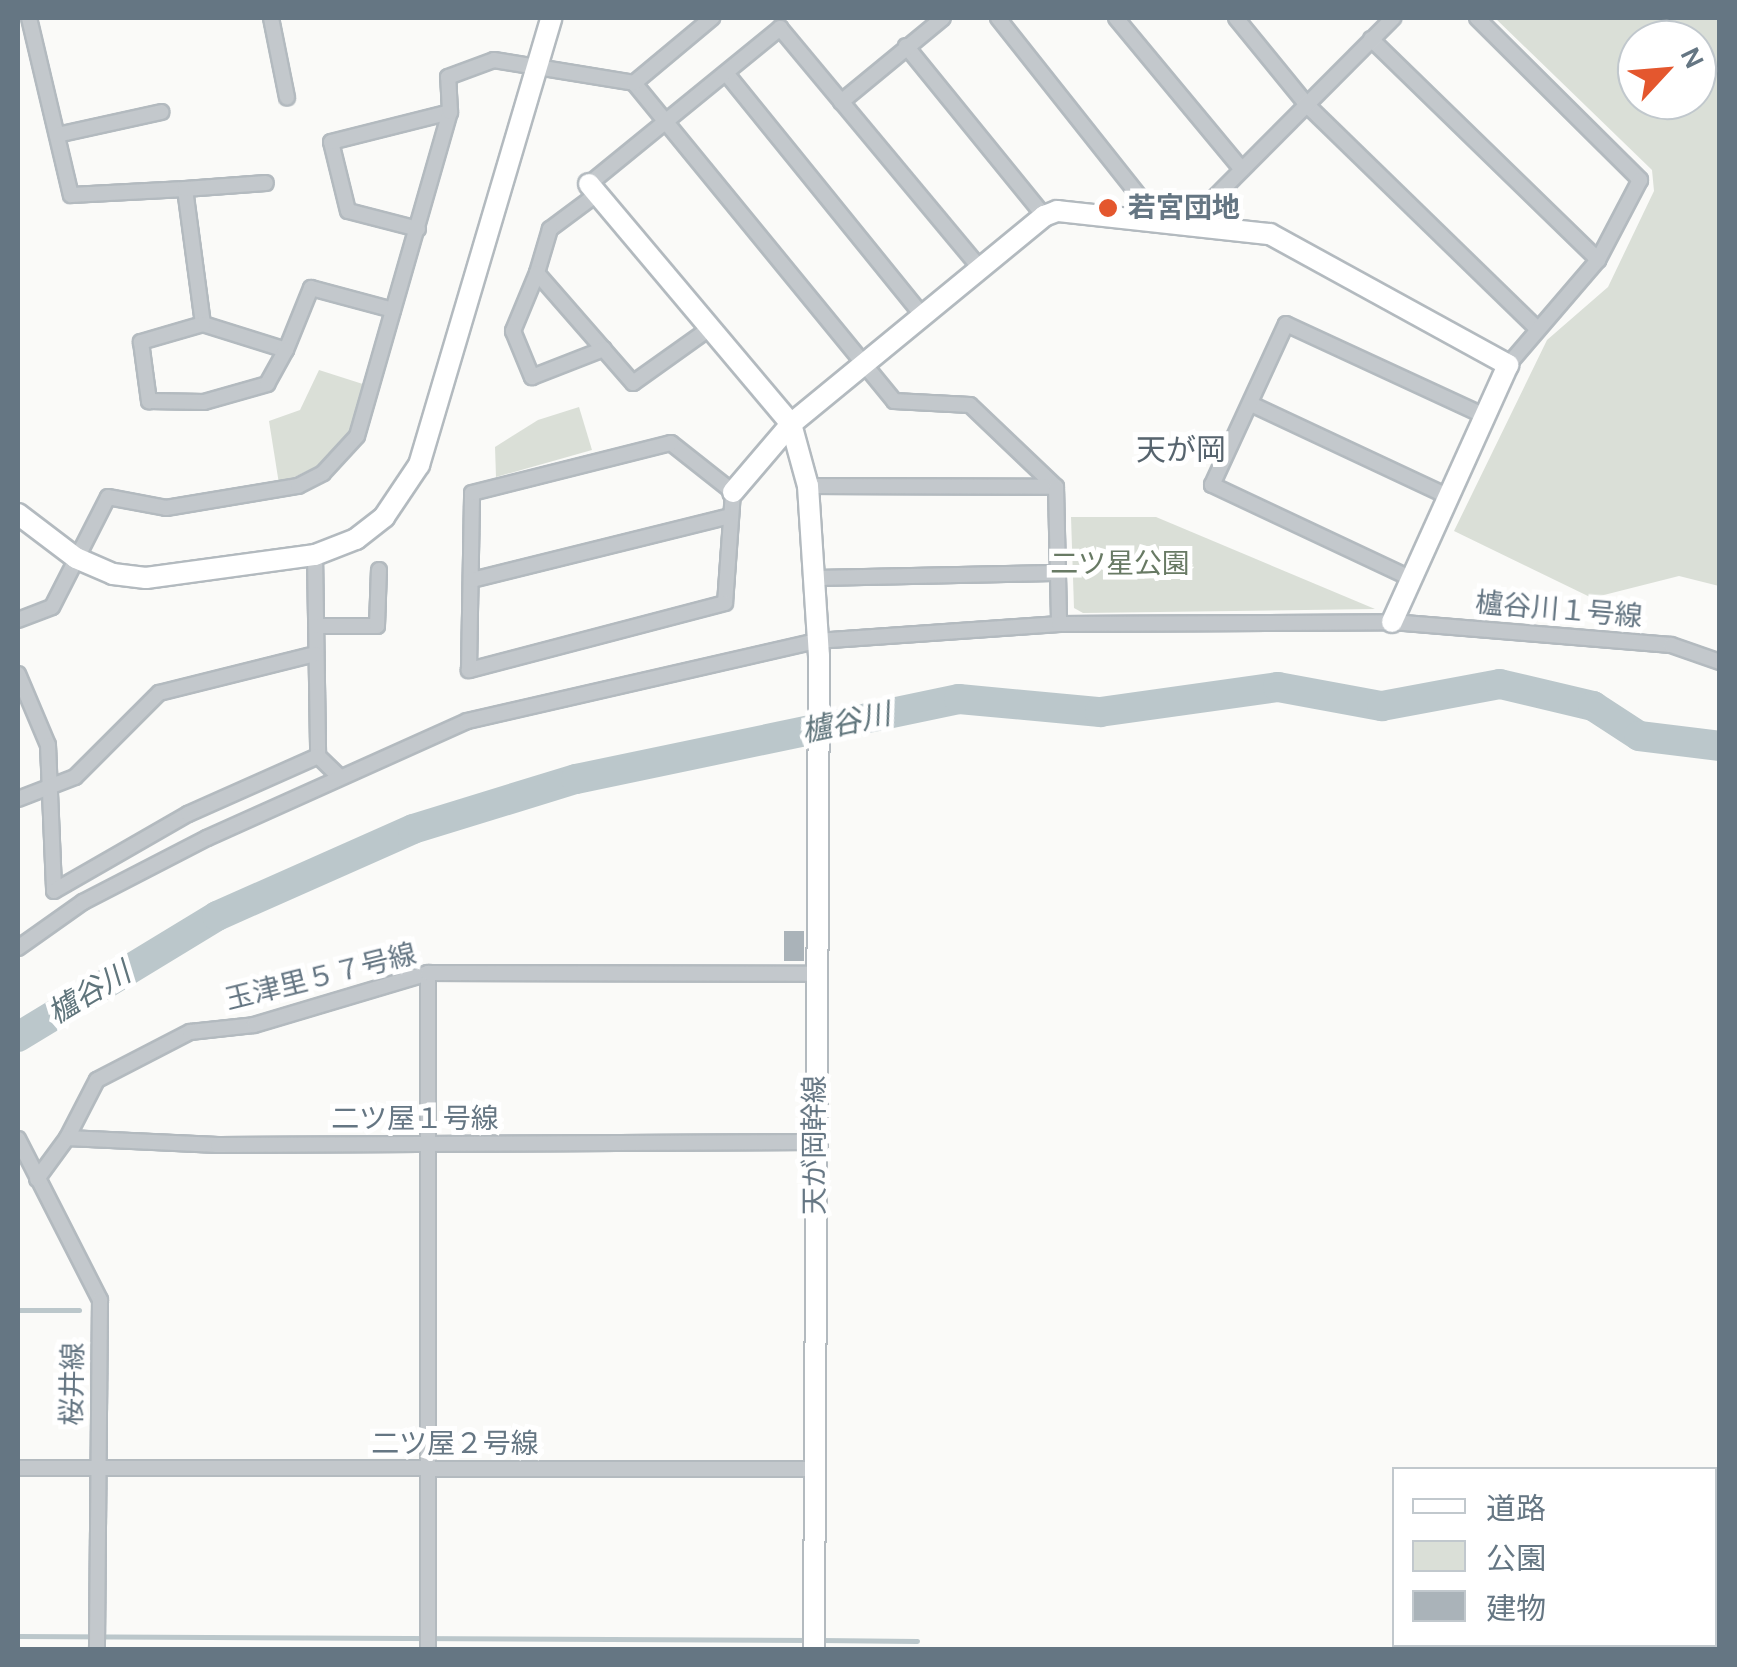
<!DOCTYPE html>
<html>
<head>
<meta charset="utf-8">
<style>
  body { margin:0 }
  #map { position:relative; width:1737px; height:1667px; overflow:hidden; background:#fafaf8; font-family:Karla,"Noto Sans JP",sans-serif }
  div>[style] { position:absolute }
  .green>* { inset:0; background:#dadfd7 }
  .stream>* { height:5px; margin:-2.5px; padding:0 2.5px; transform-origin:2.5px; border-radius:2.5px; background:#bbc7cb }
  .river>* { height:30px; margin:-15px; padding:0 15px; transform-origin:15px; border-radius:15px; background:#bbc7cb }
  .building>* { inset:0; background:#aab3b9; transform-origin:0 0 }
  .roads { filter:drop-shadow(2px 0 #b3babf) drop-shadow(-2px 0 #b3babf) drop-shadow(0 2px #b3babf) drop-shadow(0 -2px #b3babf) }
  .street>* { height:14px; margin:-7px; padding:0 7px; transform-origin:7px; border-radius:7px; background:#c3c8cc }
  .secondary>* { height:20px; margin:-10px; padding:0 10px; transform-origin:10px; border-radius:10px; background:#fff }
  .dots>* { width:28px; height:28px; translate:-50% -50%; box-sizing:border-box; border:5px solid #fff; border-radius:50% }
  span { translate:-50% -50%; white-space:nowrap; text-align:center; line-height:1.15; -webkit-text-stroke:10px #fff; paint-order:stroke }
  .poi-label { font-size:28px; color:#657683; font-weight:700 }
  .left { translate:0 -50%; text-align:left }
  .park-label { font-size:28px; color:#687a64 }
  .street-label { font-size:28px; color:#657683 }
  .neighbourhood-label { font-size:30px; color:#57646e }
  .water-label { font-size:30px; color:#60757c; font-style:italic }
  .frame { position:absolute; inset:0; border:20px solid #657683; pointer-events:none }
  .legend { position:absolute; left:1392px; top:1467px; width:325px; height:180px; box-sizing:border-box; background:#fff; border:2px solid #c1c8cd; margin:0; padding:12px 18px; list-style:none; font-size:30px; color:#657683 }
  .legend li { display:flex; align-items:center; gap:20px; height:50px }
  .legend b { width:50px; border:2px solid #c1c8cd }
  .north { position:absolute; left:1617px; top:20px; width:100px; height:100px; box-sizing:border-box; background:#fff; border:2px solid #c1c8cd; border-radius:50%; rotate:64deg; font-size:28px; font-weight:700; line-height:40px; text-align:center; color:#657683 }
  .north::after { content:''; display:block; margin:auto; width:35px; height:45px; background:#e4572e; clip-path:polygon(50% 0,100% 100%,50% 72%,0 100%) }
</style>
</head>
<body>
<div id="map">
  <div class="green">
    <i style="clip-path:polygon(evenodd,1495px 18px,1719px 18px,1719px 586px,1679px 576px,1592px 598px,1454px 531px,1547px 340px,1608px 287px,1654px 191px,1652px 170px,1495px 18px,1637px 40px,1697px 40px,1697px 100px,1637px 100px,1637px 40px)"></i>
    <i style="clip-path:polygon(319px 370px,369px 386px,354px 431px,329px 461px,279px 484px,269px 421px,300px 410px)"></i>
    <i style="clip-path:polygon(579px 407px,592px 450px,496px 477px,495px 447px,538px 420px)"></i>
    <i style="clip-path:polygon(1071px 517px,1156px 517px,1375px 609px,1083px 613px,1074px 608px)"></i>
  </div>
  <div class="stream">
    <i style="left:18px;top:1310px;width:61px"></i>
    <i style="left:18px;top:1636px;width:791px;rotate:0.29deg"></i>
    <i style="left:820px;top:1640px;width:97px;rotate:0.6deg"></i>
  </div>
  <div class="river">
    <i style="left:18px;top:1037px;width:233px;rotate:-31.3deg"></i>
    <i style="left:217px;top:916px;width:214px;rotate:-23.9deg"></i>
    <i style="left:413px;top:829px;width:170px;rotate:-17.1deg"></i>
    <i style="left:576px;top:779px;width:391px;rotate:-11.8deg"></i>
    <i style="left:959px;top:699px;width:142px;rotate:5.3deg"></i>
    <i style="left:1100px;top:712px;width:180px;rotate:-8deg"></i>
    <i style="left:1278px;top:687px;width:106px;rotate:10.4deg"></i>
    <i style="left:1382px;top:706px;width:120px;rotate:-10.6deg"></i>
    <i style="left:1500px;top:684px;width:96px;rotate:13.3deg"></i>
    <i style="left:1593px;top:706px;width:55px;rotate:33.1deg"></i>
    <i style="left:1639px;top:736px;width:82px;rotate:7deg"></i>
  </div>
  <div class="building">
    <i style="left:784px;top:931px;width:20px;height:30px"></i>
  </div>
  <div class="roads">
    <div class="street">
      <i style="left:29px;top:18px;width:182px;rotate:76.7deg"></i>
      <i style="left:71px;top:195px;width:114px;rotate:-3deg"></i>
      <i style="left:185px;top:189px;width:136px;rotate:82.4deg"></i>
      <i style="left:203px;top:324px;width:87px;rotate:17.4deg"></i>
      <i style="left:286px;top:350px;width:67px;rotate:-68deg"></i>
      <i style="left:311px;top:288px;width:85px;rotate:15deg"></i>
      <i style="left:271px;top:18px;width:81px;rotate:78.6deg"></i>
      <i style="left:998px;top:18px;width:259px;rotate:51.6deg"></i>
      <i style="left:1116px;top:18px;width:197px;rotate:50.3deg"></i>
      <i style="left:1236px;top:18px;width:112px;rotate:50.8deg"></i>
      <i style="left:1307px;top:105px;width:318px;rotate:44.2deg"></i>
      <i style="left:1477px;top:18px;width:230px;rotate:44.8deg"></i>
      <i style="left:1640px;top:180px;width:90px;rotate:117.7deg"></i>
      <i style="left:1598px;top:260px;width:138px;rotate:130.6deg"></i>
      <i style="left:1371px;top:39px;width:317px;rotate:44.2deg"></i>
      <i style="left:906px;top:46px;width:219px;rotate:50.9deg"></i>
      <i style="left:726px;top:73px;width:311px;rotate:51deg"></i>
      <i style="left:634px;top:83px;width:411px;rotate:50.7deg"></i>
      <i style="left:894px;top:401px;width:76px;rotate:3deg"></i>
      <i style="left:970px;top:405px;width:119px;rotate:43.6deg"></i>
      <i style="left:841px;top:102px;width:132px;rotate:-39.5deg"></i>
      <i style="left:57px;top:135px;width:107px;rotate:-12.4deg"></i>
      <i style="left:589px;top:184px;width:247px;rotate:-39.2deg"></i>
      <i style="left:780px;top:28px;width:312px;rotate:50.2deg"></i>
      <i style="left:185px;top:189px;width:81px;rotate:-4.2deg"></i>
      <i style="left:597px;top:194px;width:59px;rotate:143.3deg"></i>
      <i style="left:550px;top:229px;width:46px;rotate:106.5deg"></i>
      <i style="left:537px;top:273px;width:146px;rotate:48.9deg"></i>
      <i style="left:633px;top:383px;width:95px;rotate:-35.5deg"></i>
      <i style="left:1188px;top:224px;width:291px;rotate:-45.1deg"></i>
      <i style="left:418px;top:229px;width:72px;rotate:-165.6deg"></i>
      <i style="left:348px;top:211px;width:71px;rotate:-103.8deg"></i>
      <i style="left:331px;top:142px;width:123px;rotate:-14.1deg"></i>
      <i style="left:537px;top:273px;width:63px;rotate:112.5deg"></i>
      <i style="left:513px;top:331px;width:50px;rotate:67.6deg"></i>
      <i style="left:532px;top:377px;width:77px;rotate:-21.3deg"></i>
      <i style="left:203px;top:324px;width:65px;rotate:163.8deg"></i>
      <i style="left:141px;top:342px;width:60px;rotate:82.3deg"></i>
      <i style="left:149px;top:401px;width:55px;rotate:1deg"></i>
      <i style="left:204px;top:402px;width:66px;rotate:-15.9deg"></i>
      <i style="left:267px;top:384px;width:39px;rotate:-61deg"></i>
      <i style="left:1251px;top:404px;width:217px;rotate:25.1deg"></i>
      <i style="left:671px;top:443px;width:79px;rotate:38.3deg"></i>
      <i style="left:733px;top:492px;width:111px;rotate:94.1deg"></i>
      <i style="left:725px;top:603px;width:265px;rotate:165.3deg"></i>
      <i style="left:469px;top:670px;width:177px;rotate:-89deg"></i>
      <i style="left:472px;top:493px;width:205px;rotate:-14.1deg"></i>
      <i style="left:808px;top:486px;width:248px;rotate:0.2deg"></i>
      <i style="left:1056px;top:487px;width:137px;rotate:88.7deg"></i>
      <i style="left:315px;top:555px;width:201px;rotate:89.1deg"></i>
      <i style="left:318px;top:756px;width:30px;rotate:44deg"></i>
      <i style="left:812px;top:578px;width:246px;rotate:-1.2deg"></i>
      <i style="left:1410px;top:578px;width:219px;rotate:-154.8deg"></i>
      <i style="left:1212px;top:485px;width:177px;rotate:-65.3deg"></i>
      <i style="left:1286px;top:324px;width:217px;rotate:24.8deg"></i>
      <i style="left:472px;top:580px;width:262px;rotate:-13.9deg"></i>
      <i style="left:18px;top:620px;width:36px;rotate:-21deg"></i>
      <i style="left:52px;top:607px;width:123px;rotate:-63deg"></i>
      <i style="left:108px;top:497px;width:59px;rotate:10.7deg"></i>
      <i style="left:166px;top:508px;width:134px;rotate:-9.5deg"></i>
      <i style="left:298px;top:486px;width:28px;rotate:-27deg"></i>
      <i style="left:323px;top:473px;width:50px;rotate:-47.4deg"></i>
      <i style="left:357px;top:436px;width:337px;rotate:-74deg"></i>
      <i style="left:450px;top:112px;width:35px;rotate:-93deg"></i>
      <i style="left:448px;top:77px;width:49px;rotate:-20.3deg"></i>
      <i style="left:494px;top:60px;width:142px;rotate:9.3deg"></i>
      <i style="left:634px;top:83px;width:102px;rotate:-39.8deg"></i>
      <i style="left:318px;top:626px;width:59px"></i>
      <i style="left:377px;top:626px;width:56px;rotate:-88deg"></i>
      <i style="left:18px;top:674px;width:77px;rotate:67.1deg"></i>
      <i style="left:48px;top:745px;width:146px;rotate:87.6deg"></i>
      <i style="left:54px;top:891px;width:155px;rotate:-29.9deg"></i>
      <i style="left:188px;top:814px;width:142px;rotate:-24deg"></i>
      <i style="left:18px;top:799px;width:61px;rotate:-21.1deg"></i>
      <i style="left:75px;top:777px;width:119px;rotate:-45deg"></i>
      <i style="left:159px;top:693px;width:161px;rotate:-14deg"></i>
      <i style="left:18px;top:948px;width:80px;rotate:-35.3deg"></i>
      <i style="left:83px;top:902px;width:140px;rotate:-27.3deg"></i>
      <i style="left:207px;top:838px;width:285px;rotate:-24.2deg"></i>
      <i style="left:467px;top:721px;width:358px;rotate:-12.9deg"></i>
      <i style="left:816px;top:641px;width:244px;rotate:-4deg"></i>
      <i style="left:1059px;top:624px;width:333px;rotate:-0.3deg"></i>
      <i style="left:1392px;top:622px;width:280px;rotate:4.7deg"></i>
      <i style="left:1671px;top:645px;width:52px;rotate:19.1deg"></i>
      <i style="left:428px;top:973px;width:677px;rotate:90deg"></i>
      <i style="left:67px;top:1138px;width:65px;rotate:-62.7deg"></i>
      <i style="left:97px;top:1080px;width:105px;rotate:-27.3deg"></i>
      <i style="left:190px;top:1032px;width:64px;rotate:-6.2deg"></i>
      <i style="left:254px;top:1025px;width:182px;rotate:-16.6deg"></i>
      <i style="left:428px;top:973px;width:387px;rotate:0.1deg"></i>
      <i style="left:18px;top:1139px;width:181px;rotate:63deg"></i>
      <i style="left:100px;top:1300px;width:350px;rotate:90.5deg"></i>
      <i style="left:37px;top:1179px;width:51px;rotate:-53.8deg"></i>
      <i style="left:67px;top:1138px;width:151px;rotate:2.7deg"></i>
      <i style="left:218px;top:1145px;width:597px;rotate:-0.29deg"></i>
      <i style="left:18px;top:1468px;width:796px;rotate:0.07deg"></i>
    </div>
    <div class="secondary">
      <i style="left:589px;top:184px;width:314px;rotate:49.9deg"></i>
      <i style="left:791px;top:424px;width:64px;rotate:74.7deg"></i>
      <i style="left:808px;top:486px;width:170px;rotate:86.3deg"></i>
      <i style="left:819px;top:656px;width:994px;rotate:90.29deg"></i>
      <i style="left:733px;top:492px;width:89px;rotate:-49.5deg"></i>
      <i style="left:791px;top:424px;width:328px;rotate:-39.4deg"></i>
      <i style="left:1044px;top:216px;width:14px;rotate:-21deg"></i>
      <i style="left:1057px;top:211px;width:214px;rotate:6.2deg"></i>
      <i style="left:1270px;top:234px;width:272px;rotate:28.8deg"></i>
      <i style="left:1508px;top:365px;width:282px;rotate:114.3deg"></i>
      <i style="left:18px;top:514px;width:73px;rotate:37.2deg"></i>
      <i style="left:76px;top:558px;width:40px;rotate:23.4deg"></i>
      <i style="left:113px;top:574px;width:33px;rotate:7deg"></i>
      <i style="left:146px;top:578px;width:171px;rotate:-7.8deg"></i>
      <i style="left:315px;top:555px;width:44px;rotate:-21.3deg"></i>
      <i style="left:356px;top:539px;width:36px;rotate:-38deg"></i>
      <i style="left:384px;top:517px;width:63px;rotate:-56.1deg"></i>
      <i style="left:419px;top:465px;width:466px;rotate:-73.5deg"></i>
    </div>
  </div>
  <div class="dots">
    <i style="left:1108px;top:208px;background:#e4572e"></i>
  </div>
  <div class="poi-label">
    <span class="left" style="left:1128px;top:208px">若宮団地</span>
  </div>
  <div class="park-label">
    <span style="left:1120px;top:564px">二ツ星公園</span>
  </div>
  <div class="street-label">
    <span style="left:1559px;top:610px;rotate:5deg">櫨谷川１号線</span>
    <span style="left:321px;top:977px;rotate:-14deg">玉津里５７号線</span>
    <span style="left:415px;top:1119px">二ツ屋１号線</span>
    <span style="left:815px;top:1145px;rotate:-90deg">天が岡幹線</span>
    <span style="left:73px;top:1384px;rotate:-89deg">桜井線</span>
    <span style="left:455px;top:1444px">二ツ屋２号線</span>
  </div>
  <div class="neighbourhood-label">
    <span style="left:1181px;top:450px">天が岡</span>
  </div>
  <div class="water-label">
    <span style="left:846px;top:723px;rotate:-12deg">櫨谷川</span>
    <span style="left:89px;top:993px;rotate:-31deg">櫨谷川</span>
  </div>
  <div class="frame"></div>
  <ul class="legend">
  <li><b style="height:12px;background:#fff"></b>道路</li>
  <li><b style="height:28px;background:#dadfd7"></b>公園</li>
  <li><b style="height:28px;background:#aab3b9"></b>建物</li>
  </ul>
  <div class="north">N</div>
</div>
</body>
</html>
